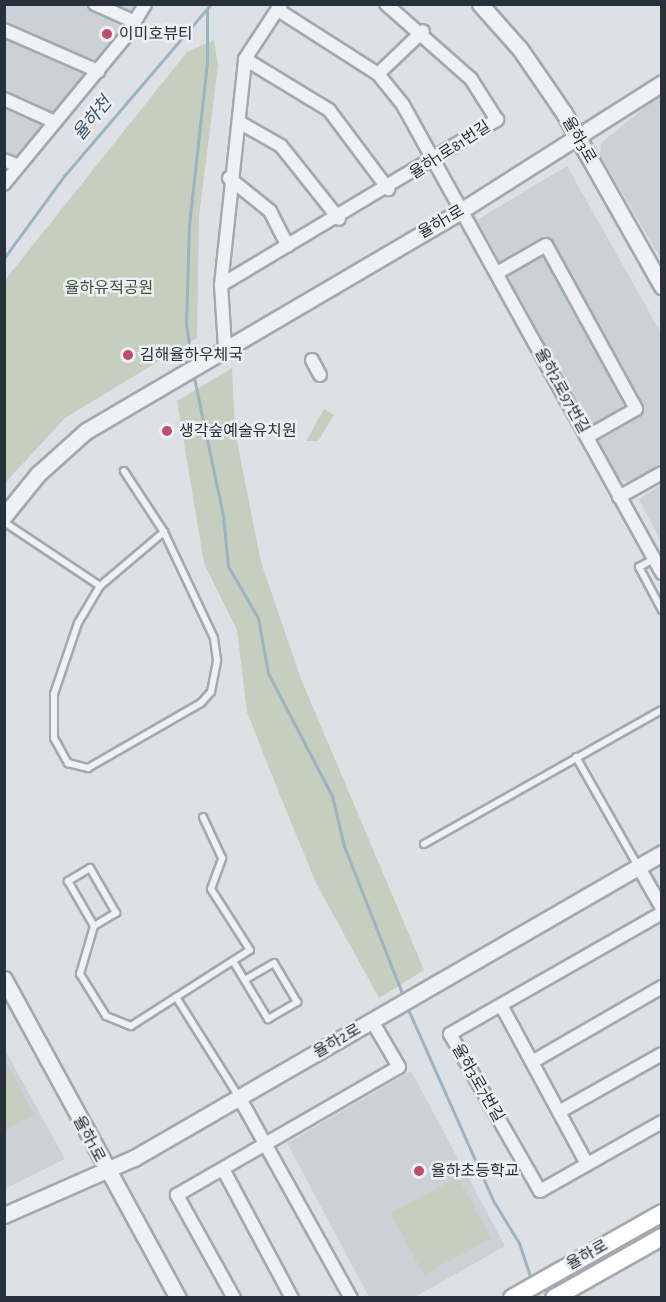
<!DOCTYPE html>
<html>
<head>
<meta charset="utf-8">
<style>
  body { margin:0 }
  #map { position:relative; width:666px; height:1302px; overflow:hidden; background:#dde1e5; font-family:"Alegreya Sans","Noto Sans KR",sans-serif }
  div>[style] { position:absolute }
  .built>* { inset:0; background:#cbd1d6 }
  .green>* { inset:0; background:#c5cebf; transform-origin:0 0 }
  .stream>* { height:3px; margin:-1.5px; padding:0 1.5px; transform-origin:1.5px; border-radius:1.5px; background:#9cb3c1 }
  .roads { filter:drop-shadow(2px 0 #a3a9ae) drop-shadow(-2px 0 #a3a9ae) drop-shadow(0 2px #a3a9ae) drop-shadow(0 -2px #a3a9ae) }
  .service>* { height:6px; margin:-3px; padding:0 3px; transform-origin:3px; border-radius:3px; background:#eff1f4 }
  .minor>* { height:12px; margin:-6px; padding:0 6px; transform-origin:6px; border-radius:6px; background:#eff1f4 }
  .tertiary>* { height:15px; margin:-7.5px; padding:0 7.5px; transform-origin:7.5px; border-radius:7.5px; background:#eff1f4 }
  .secondary>* { height:16px; margin:-8px; padding:0 8px; transform-origin:8px; border-radius:8px; background:#fff }
  .dots>* { width:16px; height:16px; translate:-50% -50%; box-sizing:border-box; border:3px solid #ecf0f3; border-radius:50% }
  span { translate:-50% -50%; white-space:nowrap; text-align:center; line-height:1.15; -webkit-text-stroke:5px #ecf0f3; paint-order:stroke }
  .poi-label { font-size:16px; color:#28313a }
  .left { translate:0 -50%; text-align:left }
  .street-label { font-size:16px; color:#28313a }
  .park-label { font-size:16px; color:#405437 }
  .water-label { font-size:18px; color:#375469; font-style:italic }
  .frame { position:absolute; inset:0; border:6px solid #28313a; pointer-events:none }
</style>
</head>
<body>
<div id="map">
  <div class="built">
    <i style="clip-path:polygon(5px 5px,141px 5px,5px 174px)"></i>
    <i style="clip-path:polygon(661px 94px,661px 259px,600px 155px,601px 143px)"></i>
    <i style="clip-path:polygon(567px 166px,661px 333px,661px 463px,631px 483px,619px 479px,477px 220px)"></i>
    <i style="clip-path:polygon(661px 485px,661px 542px,639px 499px)"></i>
    <i style="clip-path:polygon(4px 1048px,65px 1159px,5px 1189px,4px 1189px)"></i>
    <i style="clip-path:polygon(411px 1071px,505px 1246px,415px 1297px,369px 1297px,287px 1143px)"></i>
  </div>
  <div class="green">
    <i style="clip-path:polygon(214px 40px,218px 66px,199px 216px,197px 338px,65px 418px,5px 483px,5px 280px,187px 52px)"></i>
    <i style="clip-path:polygon(232px 368px,235px 431px,261px 562px,301px 679px,424px 970px,379px 998px,316px 883px,275px 783px,247px 712px,237px 630px,204px 563px,177px 401px)"></i>
    <i style="clip-path:polygon(324px 409px,334px 415px,318px 441px,306px 441px)"></i>
    <i style="clip-path:polygon(5px 1060px,34px 1115px,5px 1131px,4px 1131px)"></i>
    <i style="left:458px;top:1177px;width:70px;height:76px;rotate:62deg"></i>
  </div>
  <div class="stream">
    <i style="left:4px;top:258px;width:102px;rotate:-53.8deg"></i>
    <i style="left:64px;top:176px;width:226px;rotate:-49.5deg"></i>
    <i style="left:192px;top:364px;width:40px;rotate:-98.5deg"></i>
    <i style="left:186px;top:324px;width:99px;rotate:-88.3deg"></i>
    <i style="left:189px;top:225px;width:163px;rotate:-83.7deg"></i>
    <i style="left:207px;top:63px;width:54px;rotate:-90deg"></i>
    <i style="left:193px;top:373px;width:145px;rotate:78.1deg"></i>
    <i style="left:223px;top:515px;width:51px;rotate:84.4deg"></i>
    <i style="left:228px;top:566px;width:60px;rotate:60deg"></i>
    <i style="left:258px;top:618px;width:56px;rotate:79.7deg"></i>
    <i style="left:268px;top:673px;width:139px;rotate:62.5deg"></i>
    <i style="left:332px;top:796px;width:51px;rotate:76.5deg"></i>
    <i style="left:344px;top:846px;width:163px;rotate:68.5deg"></i>
    <i style="left:407px;top:1007px;width:214px;rotate:66deg"></i>
    <i style="left:494px;top:1202px;width:48px;rotate:58.6deg"></i>
    <i style="left:519px;top:1243px;width:41px;rotate:71.6deg"></i>
  </div>
  <div class="roads">
    <div class="service">
      <i style="left:4px;top:522px;width:115px;rotate:33.7deg"></i>
      <i style="left:100px;top:586px;width:84px;rotate:-40.2deg"></i>
      <i style="left:654px;top:559px;width:17px;rotate:152deg"></i>
      <i style="left:639px;top:567px;width:49px;rotate:61.9deg"></i>
      <i style="left:100px;top:586px;width:43px;rotate:120.7deg"></i>
      <i style="left:78px;top:623px;width:75px;rotate:108.7deg"></i>
      <i style="left:54px;top:694px;width:44px;rotate:90deg"></i>
      <i style="left:54px;top:738px;width:29px;rotate:61deg"></i>
      <i style="left:68px;top:763px;width:21px;rotate:14deg"></i>
      <i style="left:88px;top:768px;width:130px;rotate:-29.9deg"></i>
      <i style="left:201px;top:703px;width:15px;rotate:-48deg"></i>
      <i style="left:211px;top:692px;width:33px;rotate:-79deg"></i>
      <i style="left:217px;top:660px;width:22px;rotate:-98deg"></i>
      <i style="left:214px;top:638px;width:117px;rotate:-115.3deg"></i>
      <i style="left:164px;top:532px;width:73px;rotate:-123.3deg"></i>
      <i style="left:576px;top:757px;width:125px;rotate:60.4deg"></i>
      <i style="left:424px;top:844px;width:273px;rotate:-29.4deg"></i>
      <i style="left:94px;top:926px;width:26px;rotate:-31deg"></i>
      <i style="left:116px;top:913px;width:52px;rotate:-120deg"></i>
      <i style="left:90px;top:868px;width:26px;rotate:149deg"></i>
      <i style="left:68px;top:881px;width:52px;rotate:60deg"></i>
      <i style="left:94px;top:926px;width:50px;rotate:106.3deg"></i>
      <i style="left:80px;top:974px;width:49px;rotate:58.2deg"></i>
      <i style="left:106px;top:1016px;width:27px;rotate:22deg"></i>
      <i style="left:131px;top:1026px;width:141px;rotate:-32.6deg"></i>
      <i style="left:250px;top:950px;width:72px;rotate:-122.6deg"></i>
      <i style="left:211px;top:889px;width:33px;rotate:-70deg"></i>
      <i style="left:222px;top:858px;width:45px;rotate:-114.9deg"></i>
      <i style="left:233px;top:961px;width:68px;rotate:58.9deg"></i>
      <i style="left:268px;top:1019px;width:34px;rotate:-30deg"></i>
      <i style="left:297px;top:1002px;width:45px;rotate:-120.5deg"></i>
      <i style="left:274px;top:963px;width:34px;rotate:150deg"></i>
      <i style="left:176px;top:997px;width:118px;rotate:57.8deg"></i>
    </div>
    <div class="minor">
      <i style="left:95px;top:4px;width:44px;rotate:24.2deg"></i>
      <i style="left:278px;top:10px;width:119px;rotate:32.6deg"></i>
      <i style="left:378px;top:74px;width:40px;rotate:51deg"></i>
      <i style="left:403px;top:105px;width:535px;rotate:61.04deg"></i>
      <i style="left:4px;top:30px;width:103px;rotate:23.6deg"></i>
      <i style="left:245px;top:59px;width:98px;rotate:31.3deg"></i>
      <i style="left:329px;top:110px;width:99px;rotate:53.2deg"></i>
      <i style="left:378px;top:74px;width:62px;rotate:-43.7deg"></i>
      <i style="left:4px;top:99px;width:56px;rotate:24.3deg"></i>
      <i style="left:239px;top:122px;width:48px;rotate:29.7deg"></i>
      <i style="left:281px;top:146px;width:93px;rotate:51.5deg"></i>
      <i style="left:4px;top:160px;width:15px;rotate:23deg"></i>
      <i style="left:229px;top:178px;width:53px;rotate:38.8deg"></i>
      <i style="left:270px;top:211px;width:39px;rotate:63deg"></i>
      <i style="left:4px;top:184px;width:192px;rotate:-50.5deg"></i>
      <i style="left:126px;top:36px;width:37px;rotate:-59deg"></i>
      <i style="left:497px;top:273px;width:56px;rotate:-29.7deg"></i>
      <i style="left:546px;top:245px;width:187px;rotate:61.2deg"></i>
      <i style="left:636px;top:409px;width:56px;rotate:150.3deg"></i>
      <i style="left:221px;top:285px;width:322px;rotate:-30.9deg"></i>
      <i style="left:497px;top:120px;width:49px;rotate:-122.4deg"></i>
      <i style="left:471px;top:79px;width:113px;rotate:-138.6deg"></i>
      <i style="left:225px;top:347px;width:62px;rotate:-93.7deg"></i>
      <i style="left:221px;top:285px;width:227px;rotate:-83.9deg"></i>
      <i style="left:245px;top:59px;width:66px;rotate:-56.8deg"></i>
      <i style="left:312px;top:360px;width:17px;rotate:62deg"></i>
      <i style="left:619px;top:497px;width:49px;rotate:-29.2deg"></i>
      <i style="left:638px;top:866px;width:48px;rotate:60.3deg"></i>
      <i style="left:662px;top:913px;width:244px;rotate:150.3deg"></i>
      <i style="left:450px;top:1034px;width:181px;rotate:60.2deg"></i>
      <i style="left:540px;top:1191px;width:140px;rotate:-29.5deg"></i>
      <i style="left:501px;top:1005px;width:181px;rotate:61.6deg"></i>
      <i style="left:532px;top:1062px;width:150px;rotate:-30deg"></i>
      <i style="left:239px;top:1097px;width:230px;rotate:60.9deg"></i>
      <i style="left:559px;top:1112px;width:118px;rotate:-29.4deg"></i>
      <i style="left:223px;top:1169px;width:146px;rotate:61.9deg"></i>
      <i style="left:234px;top:1298px;width:118px;rotate:-119deg"></i>
      <i style="left:177px;top:1195px;width:256px;rotate:-30deg"></i>
      <i style="left:399px;top:1067px;width:53px;rotate:-120.4deg"></i>
    </div>
    <div class="tertiary">
      <i style="left:480px;top:4px;width:60px;rotate:48.4deg"></i>
      <i style="left:520px;top:49px;width:78px;rotate:55.5deg"></i>
      <i style="left:564px;top:113px;width:199px;rotate:60.5deg"></i>
      <i style="left:4px;top:516px;width:54px;rotate:-51deg"></i>
      <i style="left:38px;top:474px;width:64px;rotate:-41.9deg"></i>
      <i style="left:86px;top:431px;width:436px;rotate:-30.4deg"></i>
      <i style="left:462px;top:210px;width:237px;rotate:-32.4deg"></i>
      <i style="left:4px;top:979px;width:363px;rotate:61.4deg"></i>
      <i style="left:4px;top:1215px;width:142px;rotate:-23.7deg"></i>
      <i style="left:134px;top:1158px;width:610px;rotate:-30.01deg"></i>
    </div>
    <div class="secondary">
      <i style="left:512px;top:1298px;width:172px;rotate:-29.5deg"></i>
      <i style="left:554px;top:1298px;width:124px;rotate:-29.5deg"></i>
    </div>
  </div>
  <div class="dots">
    <i style="left:107px;top:34px;background:#bd4f6d"></i>
    <i style="left:128px;top:355px;background:#bd4f6d"></i>
    <i style="left:167px;top:431px;background:#bd4f6d"></i>
    <i style="left:419px;top:1171px;background:#bd4f6d"></i>
  </div>
  <div class="poi-label">
    <span class="left" style="left:119px;top:34px">이미호뷰티</span>
    <span class="left" style="left:140px;top:355px">김해율하우체국</span>
    <span class="left" style="left:179px;top:431px">생각숲예술유치원</span>
    <span class="left" style="left:431px;top:1171px">율하초등학교</span>
  </div>
  <div class="street-label">
    <span style="left:579px;top:140px;rotate:60deg">율하3로</span>
    <span style="left:450px;top:150px;rotate:-33deg">율하1로81번길</span>
    <span style="left:441px;top:222px;rotate:-30deg">율하1로</span>
    <span style="left:562px;top:391px;rotate:61deg">율하2로97번길</span>
    <span style="left:337px;top:1041px;rotate:-30deg">율하2로</span>
    <span style="left:478px;top:1083px;rotate:60deg">율하3로7번길</span>
    <span style="left:89px;top:1139px;rotate:62deg">율하1로</span>
    <span style="left:587px;top:1255px;rotate:-29deg">율하로</span>
  </div>
  <div class="park-label">
    <span style="left:109px;top:288px">율하유적공원</span>
  </div>
  <div class="water-label">
    <span style="left:93px;top:119px;rotate:-51deg">율하천</span>
  </div>
  <div class="frame"></div>
</div>
</body>
</html>
